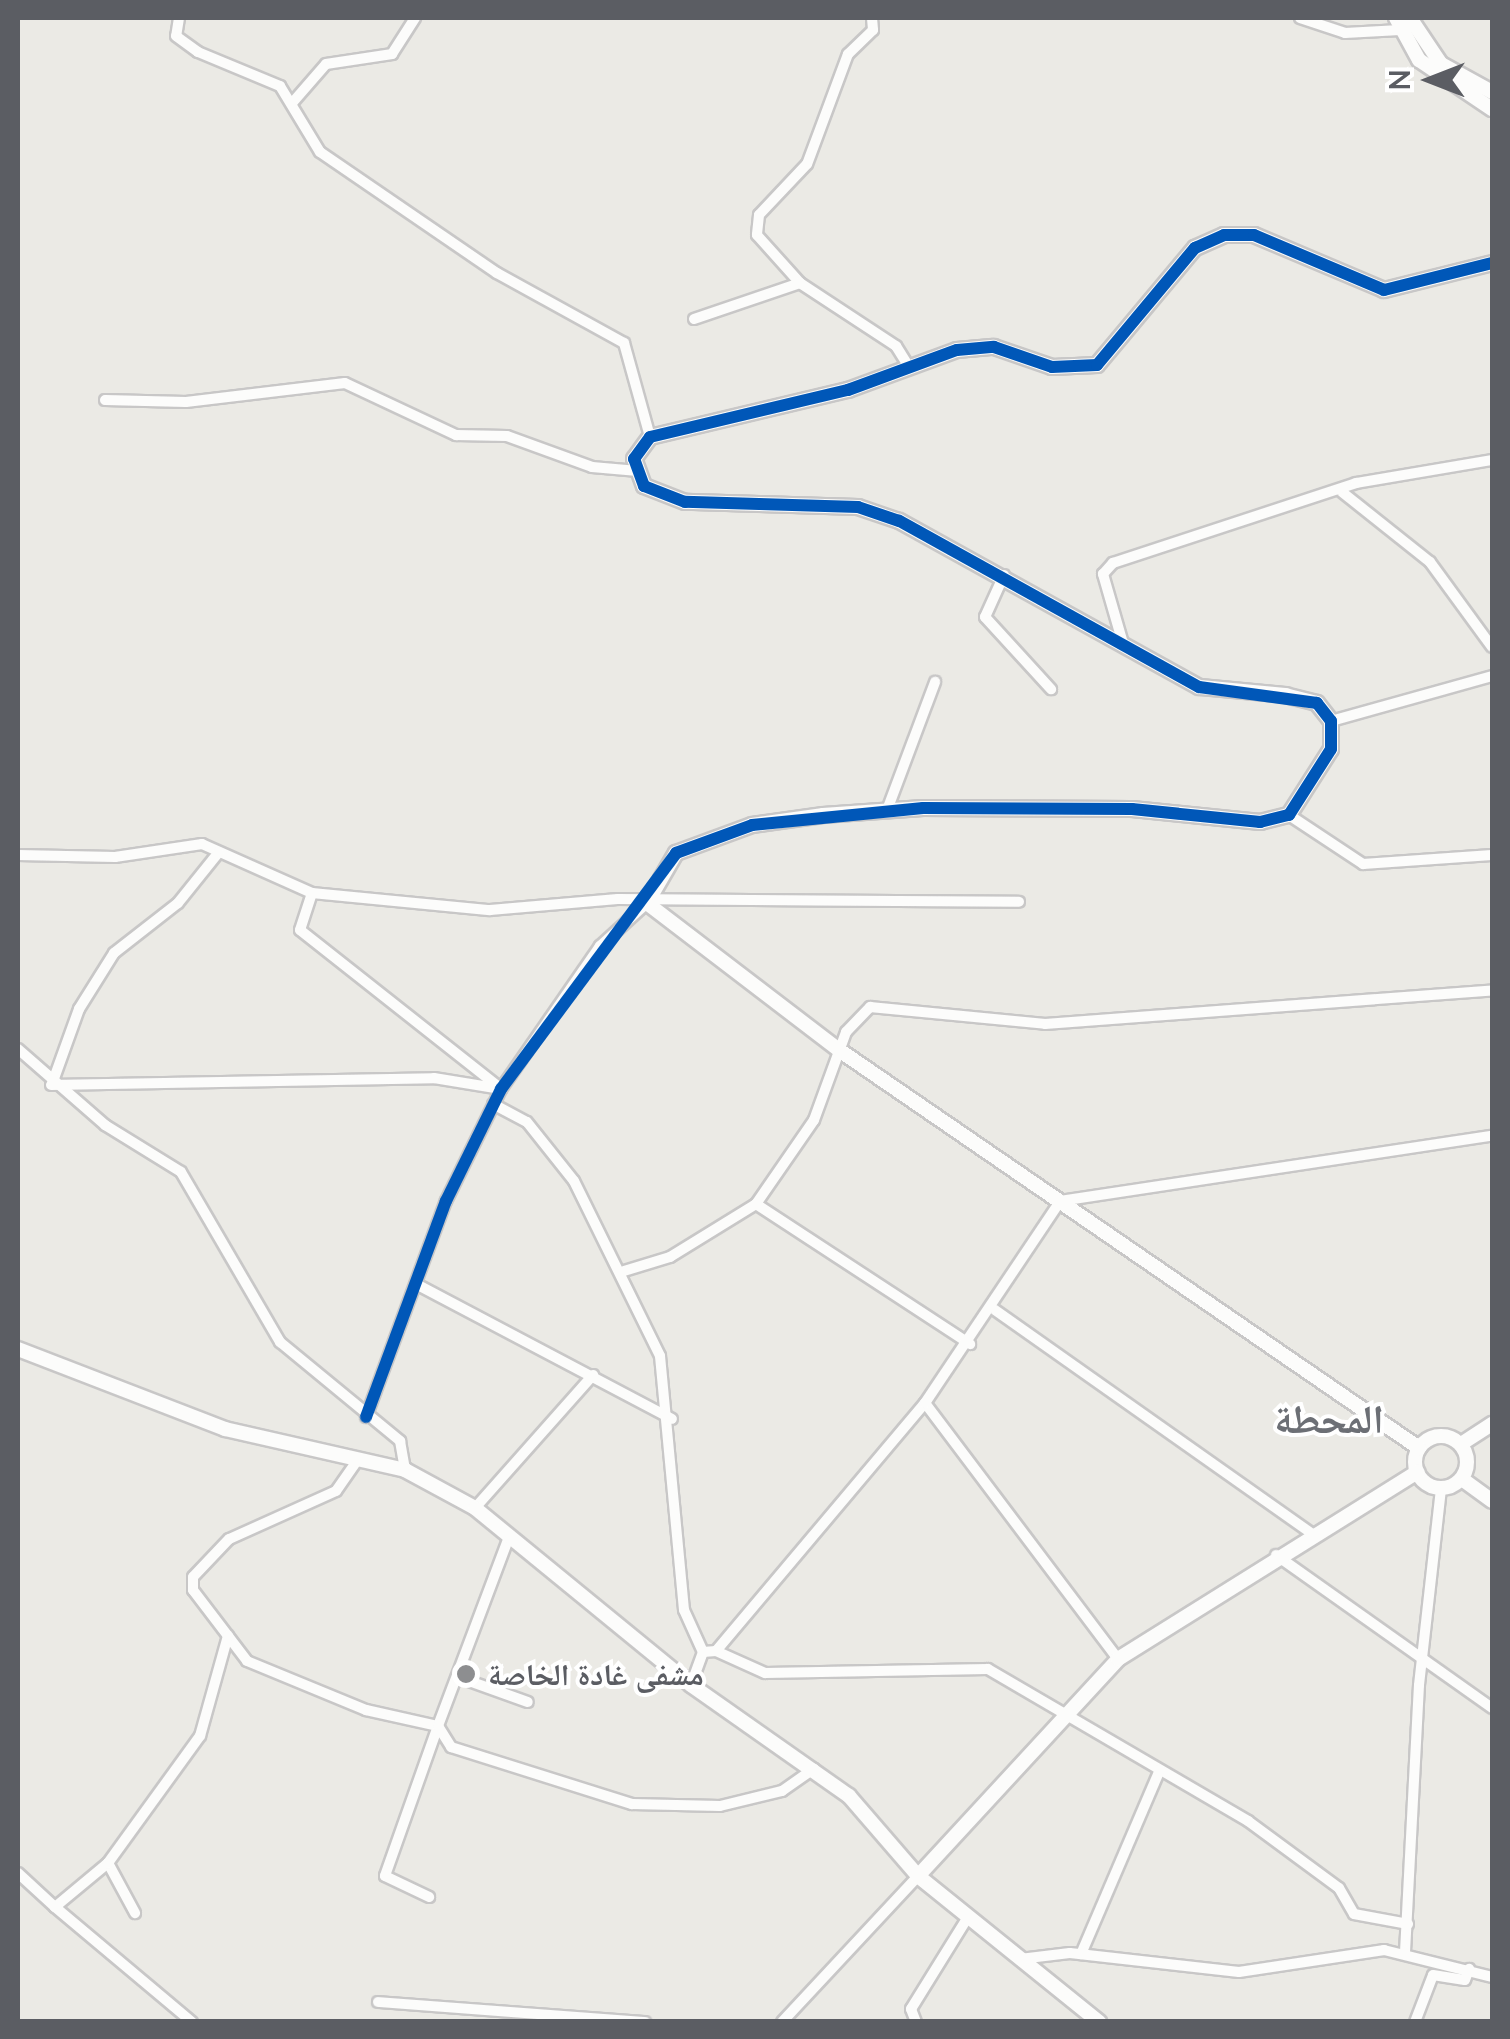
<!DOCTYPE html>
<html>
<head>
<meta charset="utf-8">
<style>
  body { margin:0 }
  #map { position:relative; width:1510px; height:2039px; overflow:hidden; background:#ebeae5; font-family:Mulish,"Noto Naskh Arabic",sans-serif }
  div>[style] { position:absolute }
  .roads { filter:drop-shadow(2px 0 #c8c7c7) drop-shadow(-2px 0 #c8c7c7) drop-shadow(0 2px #c8c7c7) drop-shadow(0 -2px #c8c7c7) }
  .street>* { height:10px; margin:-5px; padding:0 5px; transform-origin:5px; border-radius:5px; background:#fcfcfb }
  .secondary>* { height:14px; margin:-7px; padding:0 7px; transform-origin:7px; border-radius:7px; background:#fcfcfb }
  .secondary>.ring { margin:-7px; padding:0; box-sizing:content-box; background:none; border:14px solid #fcfcfb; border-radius:50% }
  .cycleway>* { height:12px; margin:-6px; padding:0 6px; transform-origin:6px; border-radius:6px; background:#0057b8 }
  .dots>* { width:28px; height:28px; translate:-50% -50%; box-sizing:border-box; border:5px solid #fff; border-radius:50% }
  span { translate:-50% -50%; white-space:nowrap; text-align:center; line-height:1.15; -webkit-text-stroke:8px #fff; paint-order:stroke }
  .poi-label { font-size:30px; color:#5b5d63; font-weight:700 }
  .left { translate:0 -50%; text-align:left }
  .district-label { font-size:40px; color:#6c6f75; font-weight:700 }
  .frame { position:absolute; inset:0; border:20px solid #5b5d63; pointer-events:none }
  .north { position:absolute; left:1380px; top:30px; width:100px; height:100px; -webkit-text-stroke:8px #fff; paint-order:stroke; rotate:270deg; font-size:28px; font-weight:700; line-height:40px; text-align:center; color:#5b5d63 }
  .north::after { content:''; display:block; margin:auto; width:35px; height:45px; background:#5b5d63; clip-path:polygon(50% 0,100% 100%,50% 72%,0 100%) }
</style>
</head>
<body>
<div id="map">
  <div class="roads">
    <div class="street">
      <i style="left:179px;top:18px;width:18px;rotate:99deg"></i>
      <i style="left:176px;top:36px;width:27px;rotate:36deg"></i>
      <i style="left:198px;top:52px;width:89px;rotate:22.5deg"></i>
      <i style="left:280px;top:86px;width:77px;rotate:58.8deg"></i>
      <i style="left:320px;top:152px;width:214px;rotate:34.4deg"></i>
      <i style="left:497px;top:273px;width:145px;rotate:28.9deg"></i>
      <i style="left:624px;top:343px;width:98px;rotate:74.5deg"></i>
      <i style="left:872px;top:18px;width:12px;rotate:85deg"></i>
      <i style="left:873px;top:30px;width:35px;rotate:136deg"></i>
      <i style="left:848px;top:54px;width:117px;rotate:110.4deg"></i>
      <i style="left:807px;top:164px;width:70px;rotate:133.3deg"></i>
      <i style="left:759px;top:215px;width:20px;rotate:96deg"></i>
      <i style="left:757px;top:235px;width:64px;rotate:48.1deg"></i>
      <i style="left:800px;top:283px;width:115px;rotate:33.3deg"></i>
      <i style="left:896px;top:346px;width:26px;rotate:58deg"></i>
      <i style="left:1300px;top:18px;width:47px;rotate:18.4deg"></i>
      <i style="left:1345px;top:33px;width:55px;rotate:-3.1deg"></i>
      <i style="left:293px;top:102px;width:50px;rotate:-49deg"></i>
      <i style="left:326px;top:64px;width:67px;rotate:-8.6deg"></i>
      <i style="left:392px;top:54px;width:43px;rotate:-57.4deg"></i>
      <i style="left:694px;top:319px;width:112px;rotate:-18.8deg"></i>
      <i style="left:105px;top:400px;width:81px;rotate:1.4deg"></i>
      <i style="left:186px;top:402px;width:160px;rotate:-6.8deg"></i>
      <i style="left:345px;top:383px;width:123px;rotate:25.1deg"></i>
      <i style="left:456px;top:435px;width:51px;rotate:1.1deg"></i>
      <i style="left:507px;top:436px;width:90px;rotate:20deg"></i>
      <i style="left:592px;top:467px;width:46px;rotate:5deg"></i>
      <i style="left:1342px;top:492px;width:112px;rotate:38.5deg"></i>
      <i style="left:1430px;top:562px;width:105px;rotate:53.9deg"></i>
      <i style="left:1004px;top:575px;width:46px;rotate:114.3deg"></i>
      <i style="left:985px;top:617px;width:98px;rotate:47.5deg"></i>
      <i style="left:1122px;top:640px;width:69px;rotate:-106.1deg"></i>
      <i style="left:1103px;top:574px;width:15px;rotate:-48deg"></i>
      <i style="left:1113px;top:563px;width:256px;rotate:-18.2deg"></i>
      <i style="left:1356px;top:483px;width:138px;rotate:-9.6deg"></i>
      <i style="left:1331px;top:721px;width:167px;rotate:-15.6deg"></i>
      <i style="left:887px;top:810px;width:137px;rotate:-69.4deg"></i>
      <i style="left:1289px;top:815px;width:89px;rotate:33.5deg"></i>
      <i style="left:1363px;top:864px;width:129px;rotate:-4deg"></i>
      <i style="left:18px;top:855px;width:97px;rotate:1.2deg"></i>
      <i style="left:115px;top:857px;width:88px;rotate:-8.5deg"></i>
      <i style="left:202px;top:844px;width:120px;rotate:24deg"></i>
      <i style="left:312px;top:893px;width:179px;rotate:5.5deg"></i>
      <i style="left:490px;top:910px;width:128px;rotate:-4.9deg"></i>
      <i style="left:618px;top:899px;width:401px;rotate:0.4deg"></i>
      <i style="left:312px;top:893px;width:39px;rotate:108deg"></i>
      <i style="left:300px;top:930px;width:255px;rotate:38.3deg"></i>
      <i style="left:18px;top:1049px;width:116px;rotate:41.1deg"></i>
      <i style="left:105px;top:1125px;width:89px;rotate:31.7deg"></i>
      <i style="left:181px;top:1172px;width:197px;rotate:59.8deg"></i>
      <i style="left:280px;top:1342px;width:156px;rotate:39.5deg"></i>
      <i style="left:400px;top:1441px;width:29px;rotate:80deg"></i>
      <i style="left:52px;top:1084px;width:80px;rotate:-70.2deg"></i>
      <i style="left:79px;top:1009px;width:66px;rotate:-58deg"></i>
      <i style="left:114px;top:953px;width:81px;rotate:-38deg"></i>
      <i style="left:178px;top:903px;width:65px;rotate:-51.2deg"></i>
      <i style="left:51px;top:1085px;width:383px;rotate:-1deg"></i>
      <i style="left:434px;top:1078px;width:68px;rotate:9.3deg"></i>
      <i style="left:493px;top:1104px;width:38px;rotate:28deg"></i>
      <i style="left:527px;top:1122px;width:75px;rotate:51.5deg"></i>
      <i style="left:574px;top:1181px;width:195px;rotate:63.8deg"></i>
      <i style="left:660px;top:1356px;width:255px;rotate:84.6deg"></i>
      <i style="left:684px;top:1610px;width:46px;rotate:65.7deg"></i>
      <i style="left:756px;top:1204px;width:256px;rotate:33.2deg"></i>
      <i style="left:624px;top:1271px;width:48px;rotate:-16.9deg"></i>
      <i style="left:670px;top:1257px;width:101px;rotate:-31.6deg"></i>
      <i style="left:756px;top:1204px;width:102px;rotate:-55.4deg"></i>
      <i style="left:814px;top:1120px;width:94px;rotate:-70deg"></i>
      <i style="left:846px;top:1032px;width:35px;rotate:-46deg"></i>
      <i style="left:870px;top:1007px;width:176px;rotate:5.5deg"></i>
      <i style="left:1045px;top:1024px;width:448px;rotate:-4.3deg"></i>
      <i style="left:418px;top:1285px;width:287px;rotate:27.8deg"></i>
      <i style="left:995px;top:1310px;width:387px;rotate:35.2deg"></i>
      <i style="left:925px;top:1403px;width:321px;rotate:53deg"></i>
      <i style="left:366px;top:1417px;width:230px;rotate:-69.7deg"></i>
      <i style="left:446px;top:1201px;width:125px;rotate:-63.8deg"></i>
      <i style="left:501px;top:1089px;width:174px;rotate:-55.3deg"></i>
      <i style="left:600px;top:946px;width:62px;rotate:-42.4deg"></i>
      <i style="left:359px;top:1458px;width:40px;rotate:124.9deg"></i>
      <i style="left:336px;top:1491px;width:117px;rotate:155.8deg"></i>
      <i style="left:229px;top:1539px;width:52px;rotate:133.5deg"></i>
      <i style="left:193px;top:1577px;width:13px;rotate:90deg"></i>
      <i style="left:193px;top:1590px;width:89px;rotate:52.7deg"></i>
      <i style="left:247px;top:1661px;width:129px;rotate:22.4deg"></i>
      <i style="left:366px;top:1710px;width:74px;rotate:12.5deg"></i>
      <i style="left:438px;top:1726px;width:159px;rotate:109.5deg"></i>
      <i style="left:385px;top:1876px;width:49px;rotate:25.5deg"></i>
      <i style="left:475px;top:1508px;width:178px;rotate:-48.4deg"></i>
      <i style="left:509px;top:1537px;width:202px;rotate:110.6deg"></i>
      <i style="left:438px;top:1726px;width:25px;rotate:58deg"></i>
      <i style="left:451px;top:1747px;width:190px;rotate:17.5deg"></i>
      <i style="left:632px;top:1804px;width:88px;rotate:1.3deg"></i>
      <i style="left:720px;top:1806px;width:64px;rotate:-13.6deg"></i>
      <i style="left:782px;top:1791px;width:39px;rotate:-35deg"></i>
      <i style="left:1276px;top:1555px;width:265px;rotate:35.3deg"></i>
      <i style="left:716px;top:1651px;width:324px;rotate:-49.9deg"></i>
      <i style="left:925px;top:1403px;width:243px;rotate:-56.2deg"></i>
      <i style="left:1060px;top:1201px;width:437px;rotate:-8.6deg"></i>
      <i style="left:458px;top:1677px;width:74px;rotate:19.7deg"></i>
      <i style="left:691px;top:1685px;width:35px;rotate:-70deg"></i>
      <i style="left:703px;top:1652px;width:13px;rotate:-4deg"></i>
      <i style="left:716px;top:1651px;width:54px;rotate:24.2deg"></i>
      <i style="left:765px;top:1673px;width:223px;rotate:-1deg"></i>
      <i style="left:988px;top:1669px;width:301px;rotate:30.3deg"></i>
      <i style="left:1248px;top:1821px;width:113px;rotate:36.4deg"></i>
      <i style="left:1339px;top:1888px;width:30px;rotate:60deg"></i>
      <i style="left:1354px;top:1914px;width:55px;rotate:10.5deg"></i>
      <i style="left:108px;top:1863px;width:57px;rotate:61.6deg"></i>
      <i style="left:18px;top:1873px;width:50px;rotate:42.6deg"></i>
      <i style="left:1405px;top:1952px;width:267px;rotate:-87deg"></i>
      <i style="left:1419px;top:1685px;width:197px;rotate:-83.6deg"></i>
      <i style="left:1081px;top:1954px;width:200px;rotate:-66.8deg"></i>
      <i style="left:1020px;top:1959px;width:50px;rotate:-6.8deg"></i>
      <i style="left:1070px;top:1953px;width:170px;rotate:6.4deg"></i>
      <i style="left:1239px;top:1972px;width:147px;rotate:-8.6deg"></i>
      <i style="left:1384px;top:1950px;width:111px;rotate:14deg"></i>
      <i style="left:378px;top:2002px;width:268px;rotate:4.3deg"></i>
      <i style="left:192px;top:2022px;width:179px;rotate:-140deg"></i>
      <i style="left:55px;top:1907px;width:69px;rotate:-39.7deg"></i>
      <i style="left:108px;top:1863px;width:157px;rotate:-54.1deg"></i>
      <i style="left:200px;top:1736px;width:104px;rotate:-74.4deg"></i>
      <i style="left:782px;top:2022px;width:200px;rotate:-47deg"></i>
      <i style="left:916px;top:2022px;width:14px;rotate:-111deg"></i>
      <i style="left:911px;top:2009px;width:108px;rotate:-58.2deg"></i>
      <i style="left:1415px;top:2022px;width:50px;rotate:-69deg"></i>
      <i style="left:1433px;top:1975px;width:32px;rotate:9deg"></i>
      <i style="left:1465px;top:1980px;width:12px;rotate:-70deg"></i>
    </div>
    <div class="secondary">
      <i style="left:1396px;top:18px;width:48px;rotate:61.3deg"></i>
      <i style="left:1419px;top:60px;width:88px;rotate:33.9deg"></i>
      <i style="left:1410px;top:18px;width:55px;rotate:56deg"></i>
      <i style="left:1441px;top:64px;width:58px;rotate:28.8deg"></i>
      <i style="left:18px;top:1349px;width:222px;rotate:21.1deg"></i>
      <i style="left:225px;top:1429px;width:185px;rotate:12.8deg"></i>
      <i style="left:405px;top:1470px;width:80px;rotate:28.5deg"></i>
      <i style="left:475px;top:1508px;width:279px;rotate:39.3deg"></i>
      <i style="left:691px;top:1685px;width:193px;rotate:35.1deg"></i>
      <i style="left:849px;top:1796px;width:106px;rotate:49.2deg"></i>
      <i style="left:918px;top:1876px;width:233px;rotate:38.9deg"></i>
      <i class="ring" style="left:1415px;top:1436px;width:38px;height:38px"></i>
      <i style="left:1461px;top:1444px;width:37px;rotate:-33deg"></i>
      <i style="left:1419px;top:1448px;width:703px;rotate:-145.54deg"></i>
      <i style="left:839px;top:1050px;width:242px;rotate:-142.6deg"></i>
      <i style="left:647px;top:903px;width:58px;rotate:-59.9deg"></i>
      <i style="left:676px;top:853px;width:81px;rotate:-20.2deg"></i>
      <i style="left:752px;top:825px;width:72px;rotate:-8deg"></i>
      <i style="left:823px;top:815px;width:100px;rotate:-4deg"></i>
      <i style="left:923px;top:808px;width:209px;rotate:0.3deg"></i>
      <i style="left:1132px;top:809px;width:129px;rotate:5.8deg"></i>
      <i style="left:1260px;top:822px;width:30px;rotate:-14deg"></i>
      <i style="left:1289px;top:815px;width:78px;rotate:-57.5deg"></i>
      <i style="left:1331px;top:749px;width:28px;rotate:-90deg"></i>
      <i style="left:1331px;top:721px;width:23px;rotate:-128deg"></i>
      <i style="left:1317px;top:703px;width:32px;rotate:-166deg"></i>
      <i style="left:1286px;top:695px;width:87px;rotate:-174.7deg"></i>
      <i style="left:1199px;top:687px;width:343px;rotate:-151deg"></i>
      <i style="left:899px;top:521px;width:43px;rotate:-161.1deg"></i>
      <i style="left:858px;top:507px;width:173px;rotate:-178.3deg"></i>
      <i style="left:685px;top:502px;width:44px;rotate:-158.7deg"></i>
      <i style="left:644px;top:486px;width:29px;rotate:-110deg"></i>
      <i style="left:634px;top:459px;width:27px;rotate:-54deg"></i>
      <i style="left:650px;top:437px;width:204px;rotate:-13.4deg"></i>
      <i style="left:848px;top:390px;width:116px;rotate:-20.2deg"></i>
      <i style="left:957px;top:350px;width:37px;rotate:-5deg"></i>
      <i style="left:994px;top:347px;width:61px;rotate:19deg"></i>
      <i style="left:1052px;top:367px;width:45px;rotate:-2.5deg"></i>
      <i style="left:1097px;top:365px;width:153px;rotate:-50.1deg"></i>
      <i style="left:1195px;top:248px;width:32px;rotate:-24deg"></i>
      <i style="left:1224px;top:235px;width:30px"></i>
      <i style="left:1254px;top:235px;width:141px;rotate:22.9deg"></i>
      <i style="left:1384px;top:290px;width:111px;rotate:-14deg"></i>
      <i style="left:1462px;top:1479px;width:37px;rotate:36deg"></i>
      <i style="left:918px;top:1876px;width:295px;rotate:-47.3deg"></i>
      <i style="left:1118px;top:1659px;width:353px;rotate:-32deg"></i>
    </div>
  </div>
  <div class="cycleway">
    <i style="left:366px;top:1417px;width:230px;rotate:-69.7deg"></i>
    <i style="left:446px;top:1201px;width:125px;rotate:-63.8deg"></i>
    <i style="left:501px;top:1089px;width:294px;rotate:-53.4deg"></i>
    <i style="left:676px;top:853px;width:81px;rotate:-20.2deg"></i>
    <i style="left:752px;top:825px;width:172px;rotate:-5.7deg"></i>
    <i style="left:923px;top:808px;width:209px;rotate:0.3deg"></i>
    <i style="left:1132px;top:809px;width:129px;rotate:5.8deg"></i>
    <i style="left:1260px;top:822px;width:30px;rotate:-14deg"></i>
    <i style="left:1289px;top:815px;width:78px;rotate:-57.5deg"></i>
    <i style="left:1331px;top:749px;width:28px;rotate:-90deg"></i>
    <i style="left:1331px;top:721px;width:23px;rotate:-128deg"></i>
    <i style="left:1317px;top:703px;width:119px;rotate:-172.3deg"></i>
    <i style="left:1199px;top:687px;width:343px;rotate:-151deg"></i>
    <i style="left:899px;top:521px;width:43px;rotate:-161.1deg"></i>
    <i style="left:858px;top:507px;width:173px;rotate:-178.3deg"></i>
    <i style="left:685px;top:502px;width:44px;rotate:-158.7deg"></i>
    <i style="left:644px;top:486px;width:29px;rotate:-110deg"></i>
    <i style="left:634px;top:459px;width:27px;rotate:-54deg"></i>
    <i style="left:650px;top:437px;width:204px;rotate:-13.4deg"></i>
    <i style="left:848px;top:390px;width:116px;rotate:-20.2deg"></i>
    <i style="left:957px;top:350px;width:37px;rotate:-5deg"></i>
    <i style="left:994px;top:347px;width:61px;rotate:19deg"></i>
    <i style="left:1052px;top:367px;width:45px;rotate:-2.5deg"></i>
    <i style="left:1097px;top:365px;width:153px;rotate:-50.1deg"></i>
    <i style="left:1195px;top:248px;width:32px;rotate:-24deg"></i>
    <i style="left:1224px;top:235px;width:30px"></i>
    <i style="left:1254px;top:235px;width:141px;rotate:22.9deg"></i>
    <i style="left:1384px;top:290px;width:111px;rotate:-14deg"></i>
  </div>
  <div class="dots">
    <i style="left:466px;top:1674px;background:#8d8e90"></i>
  </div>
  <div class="poi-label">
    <span class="left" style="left:488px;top:1674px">مشفى غادة الخاصة</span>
  </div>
  <div class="district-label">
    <span style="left:1329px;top:1418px">المحطة</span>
  </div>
  <div class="frame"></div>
  <div class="north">N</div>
</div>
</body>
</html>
